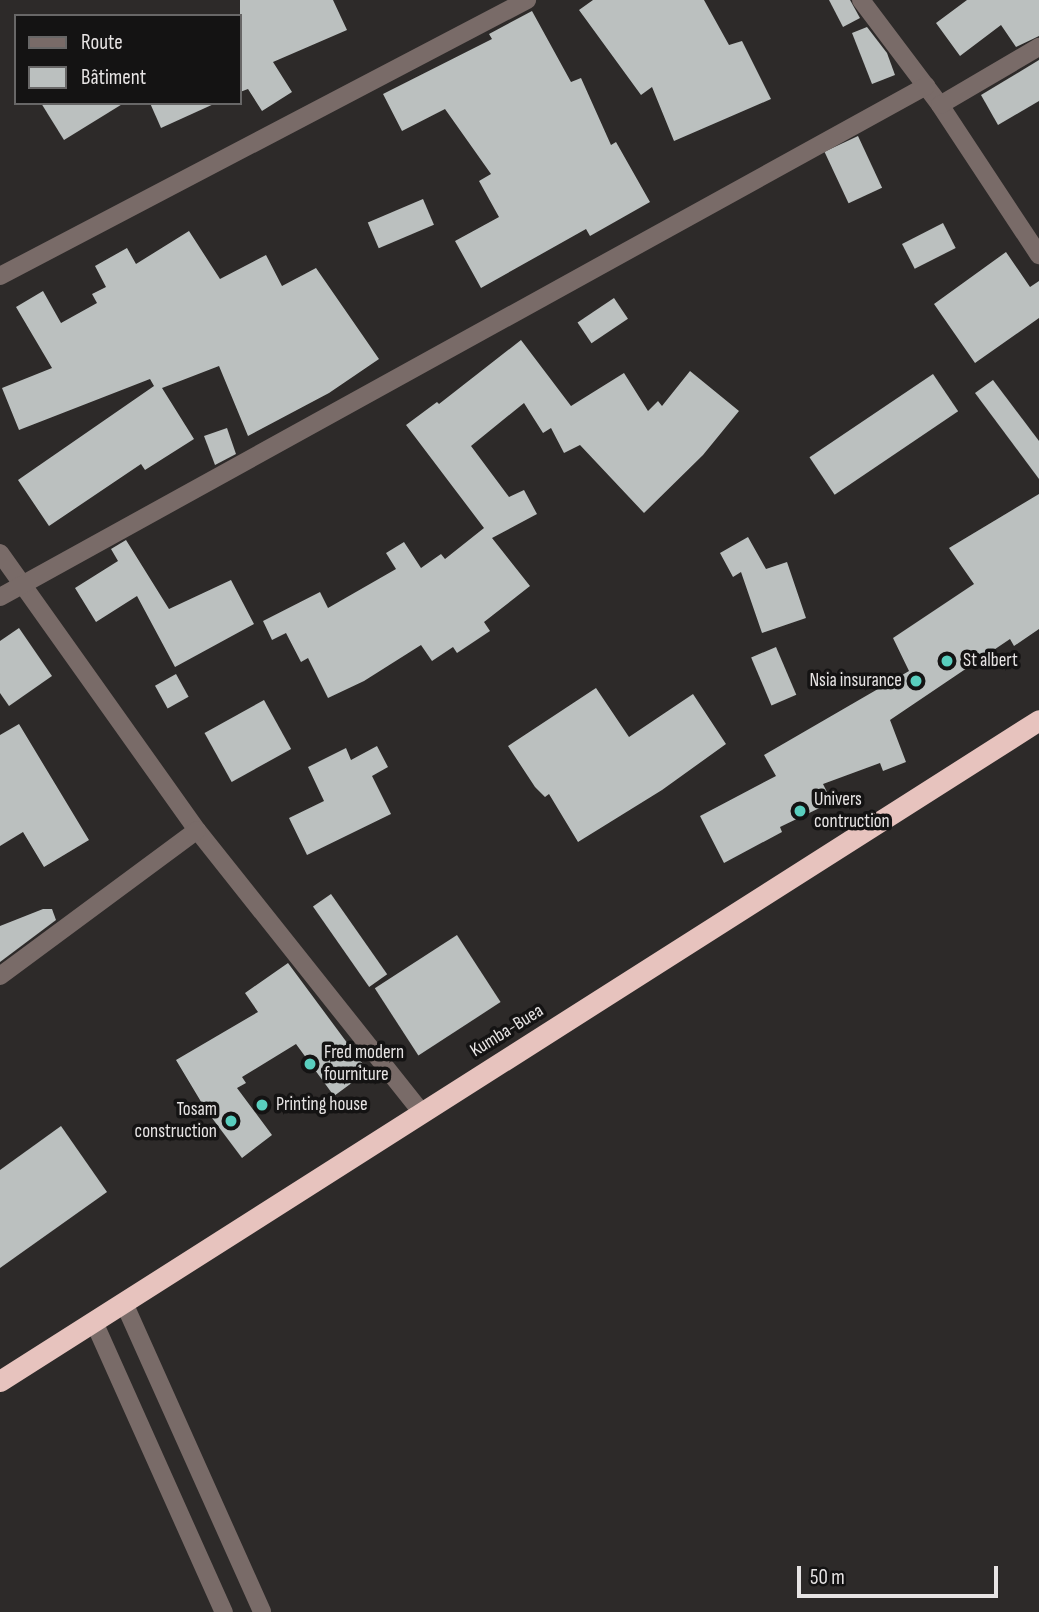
<!DOCTYPE html>
<html>
<head>
<meta charset="utf-8">
<style>
  body { margin:0 }
  #map { position:relative; width:1039px; height:1612px; overflow:hidden; background:#2d2a29; font-family:"Sofia Sans Condensed",sans-serif }
  div>[style] { position:absolute }
  .building>* { inset:0; background:#bbc0bf; transform-origin:0 0 }
  .minor>* { height:18px; margin:-9px; padding:0 9px; transform-origin:9px; border-radius:9px; background:#796b68 }
  .highway>* { height:21px; margin:-10.5px; padding:0 10.5px; transform-origin:10.5px; border-radius:10.5px; background:#e7c3be }
  .dots>* { width:19px; height:19px; translate:-50% -50%; box-sizing:border-box; border:4px solid #141313; border-radius:50% }
  span { translate:-50% -50%; white-space:nowrap; text-align:center; line-height:1.15; -webkit-text-stroke:7px #141313; paint-order:stroke }
  .poi-label { font-size:19px; color:#e7e4e4 }
  .left { translate:0 -50%; text-align:left }
  .right { translate:-100% -50%; text-align:right }
  .street-label { font-size:19px; color:#e7e4e4 }
  .legend { position:absolute; left:14px; top:14px; width:228px; height:91px; box-sizing:border-box; background:#141313; border:2px solid #686767; margin:0; padding:9px 12px; list-style:none; font-size:21px; color:#e7e4e4 }
  .legend li { display:flex; align-items:center; gap:14px; height:35px }
  .legend b { width:35px; border:2px solid #686767 }
  .scale { position:absolute; left:797px; top:1566px; width:201px; height:32px; box-sizing:border-box; border:4px solid #e7e4e4; border-top:0; padding-left:9px; font-size:21px; line-height:24px; white-space:nowrap; color:#e7e4e4; -webkit-text-stroke:5px #141313; paint-order:stroke }
</style>
</head>
<body>
<div id="map">
  <div class="building">
    <i style="clip-path:polygon(240px 0,333px 0,347px 30px,273px 62px,292px 92px,262px 111px,248px 89px,240px 92px)"></i>
    <i style="clip-path:polygon(593px 0,704px 0,729px 45px,742px 41px,771px 99px,674px 141px,652px 87px,641px 95px,579px 10px)"></i>
    <i style="clip-path:polygon(829px 0,850px 0,860px 18px,843px 27px)"></i>
    <i style="clip-path:polygon(967px 0,1039px 0,1039px 36px,1016px 47px,1001px 25px,960px 56px,936px 23px)"></i>
    <i style="clip-path:polygon(532px 11px,571px 82px,581px 78px,611px 145px,616px 142px,650px 202px,590px 236px,586px 229px,481px 288px,455px 241px,499px 217px,479px 181px,491px 174px,445px 109px,402px 131px,383px 94px,492px 39px,489px 34px)"></i>
    <i style="clip-path:polygon(867px 27px,887px 53px,895px 75px,872px 84px,852px 33px)"></i>
    <i style="clip-path:polygon(1039px 60px,1039px 101px,998px 125px,981px 95px)"></i>
    <i style="clip-path:polygon(41px 103px,124px 103px,64px 140px)"></i>
    <i style="clip-path:polygon(150px 103px,216px 103px,161px 128px)"></i>
    <i style="left:858px;top:136px;width:57px;height:37px;rotate:65deg"></i>
    <i style="left:423px;top:199px;width:28px;height:60px;rotate:67deg"></i>
    <i style="left:943px;top:223px;width:28px;height:46px;rotate:63deg"></i>
    <i style="clip-path:polygon(189px 231px,220px 279px,266px 255px,282px 286px,316px 268px,379px 359px,329px 393px,248px 436px,219px 366px,162px 388px,194px 439px,145px 470px,141px 464px,49px 526px,18px 480px,154px 386px,150px 379px,19px 430px,2px 388px,52px 368px,16px 307px,43px 291px,61px 323px,97px 303px,92px 294px,106px 287px,95px 266px,127px 248px,136px 264px)"></i>
    <i style="clip-path:polygon(1006px 252px,1030px 287px,1039px 281px,1039px 318px,975px 363px,934px 304px)"></i>
    <i style="left:614px;top:298px;width:25px;height:44px;rotate:56deg"></i>
    <i style="clip-path:polygon(521px 340px,571px 406px,624px 373px,648px 411px,658px 401px,662px 406px,690px 371px,739px 411px,703px 455px,644px 513px,580px 445px,564px 453px,551px 428px,543px 433px,524px 403px,471px 446px,509px 497px,524px 490px,537px 514px,492px 538px,530px 586px,484px 622px,490px 631px,457px 653px,453px 647px,432px 661px,421px 645px,364px 681px,328px 698px,308px 658px,301px 662px,286px 633px,272px 640px,263px 621px,320px 592px,328px 608px,396px 569px,386px 553px,404px 542px,421px 568px,441px 554px,445px 559px,484px 528px,406px 425px,437px 402px,439px 404px)"></i>
    <i style="left:933px;top:374px;width:45px;height:149px;rotate:56deg"></i>
    <i style="clip-path:polygon(993px 380px,1039px 441px,1039px 479px,975px 393px)"></i>
    <i style="clip-path:polygon(227px 428px,236px 454px,215px 465px,204px 436px)"></i>
    <i style="clip-path:polygon(1039px 494px,1039px 629px,1014px 646px,1010px 639px,890px 720px,906px 762px,883px 771px,880px 763px,823px 784px,832px 802px,780px 827px,782px 832px,724px 863px,700px 816px,776px 776px,764px 755px,909px 671px,893px 638px,974px 584px,949px 548px)"></i>
    <i style="clip-path:polygon(748px 537px,766px 569px,787px 562px,806px 618px,762px 633px,741px 572px,733px 577px,720px 553px)"></i>
    <i style="clip-path:polygon(126px 540px,169px 609px,231px 580px,254px 624px,175px 667px,137px 596px,96px 622px,75px 588px,118px 561px,111px 549px)"></i>
    <i style="clip-path:polygon(19px 628px,52px 676px,9px 706px,0 693px,0 641px)"></i>
    <i style="left:776px;top:647px;width:52px;height:27px;rotate:67deg"></i>
    <i style="left:176px;top:674px;width:26px;height:24px;rotate:61deg"></i>
    <i style="clip-path:polygon(596px 688px,629px 737px,693px 694px,726px 744px,662px 790px,578px 842px,549px 794px,545px 797px,535px 787px,508px 746px)"></i>
    <i style="left:264px;top:700px;width:56px;height:68px;rotate:61deg"></i>
    <i style="clip-path:polygon(19px 724px,89px 840px,44px 867px,23px 832px,0 846px,0 735px)"></i>
    <i style="clip-path:polygon(377px 746px,388px 767px,372px 776px,391px 814px,307px 855px,289px 818px,324px 801px,308px 767px,346px 748px,351px 760px)"></i>
    <i style="left:331px;top:894px;width:98px;height:22px;rotate:55deg"></i>
    <i style="clip-path:polygon(43px 909px,52px 909px,56px 920px,0 962px,0 926px)"></i>
    <i style="left:457px;top:935px;width:80px;height:98px;rotate:57deg"></i>
    <i style="clip-path:polygon(288px 963px,368px 1071px,334px 1096px,296px 1044px,242px 1077px,246px 1083px,237px 1088px,272px 1135px,242px 1158px,206px 1110px,176px 1060px,258px 1012px,245px 993px)"></i>
    <i style="clip-path:polygon(61px 1126px,107px 1192px,0 1268px,0 1170px)"></i>
  </div>
  <div class="minor">
    <i style="left:861px;top:0;width:131px;rotate:53deg"></i>
    <i style="left:940px;top:105px;width:180px;rotate:56.6deg"></i>
    <i style="left:940px;top:105px;width:115px;rotate:-30.4deg"></i>
    <i style="left:0;top:276px;width:595px;rotate:-27.64deg"></i>
    <i style="left:0;top:553px;width:340px;rotate:54.6deg"></i>
    <i style="left:197px;top:830px;width:360px;rotate:51.5deg"></i>
    <i style="left:0;top:597px;width:1058px;rotate:-28.89deg"></i>
    <i style="left:0;top:976px;width:245px;rotate:-36.5deg"></i>
    <i style="left:124px;top:1303px;width:338px;rotate:65.9deg"></i>
    <i style="left:94px;top:1322px;width:318px;rotate:65.9deg"></i>
  </div>
  <div class="highway">
    <i style="left:0;top:1381px;width:1231px;rotate:-32.46deg"></i>
  </div>
  <div class="dots">
    <i style="left:947px;top:661px;background:#59cebe"></i>
    <i style="left:916px;top:681px;background:#59cebe"></i>
    <i style="left:800px;top:811px;background:#59cebe"></i>
    <i style="left:310px;top:1064px;background:#59cebe"></i>
    <i style="left:262px;top:1105px;background:#59cebe"></i>
    <i style="left:231px;top:1121px;background:#59cebe"></i>
  </div>
  <div class="poi-label">
    <span class="left" style="left:963px;top:661px">St albert</span>
    <span class="right" style="left:902px;top:681px">Nsia insurance</span>
    <span class="left" style="left:814px;top:811px">Univers<br>contruction</span>
    <span class="left" style="left:324px;top:1064px">Fred modern<br>fourniture</span>
    <span class="left" style="left:276px;top:1105px">Printing house</span>
    <span class="right" style="left:217px;top:1121px">Tosam<br>construction</span>
  </div>
  <div class="street-label">
    <span style="left:507px;top:1031px;rotate:-32deg">Kumba-Buea</span>
  </div>
  <ul class="legend">
  <li><b style="height:9px;background:#796b68"></b>Route</li>
  <li><b style="height:19px;background:#bbc0bf"></b>Bâtiment</li>
  </ul>
  <div class="scale">50 m</div>
</div>
</body>
</html>
